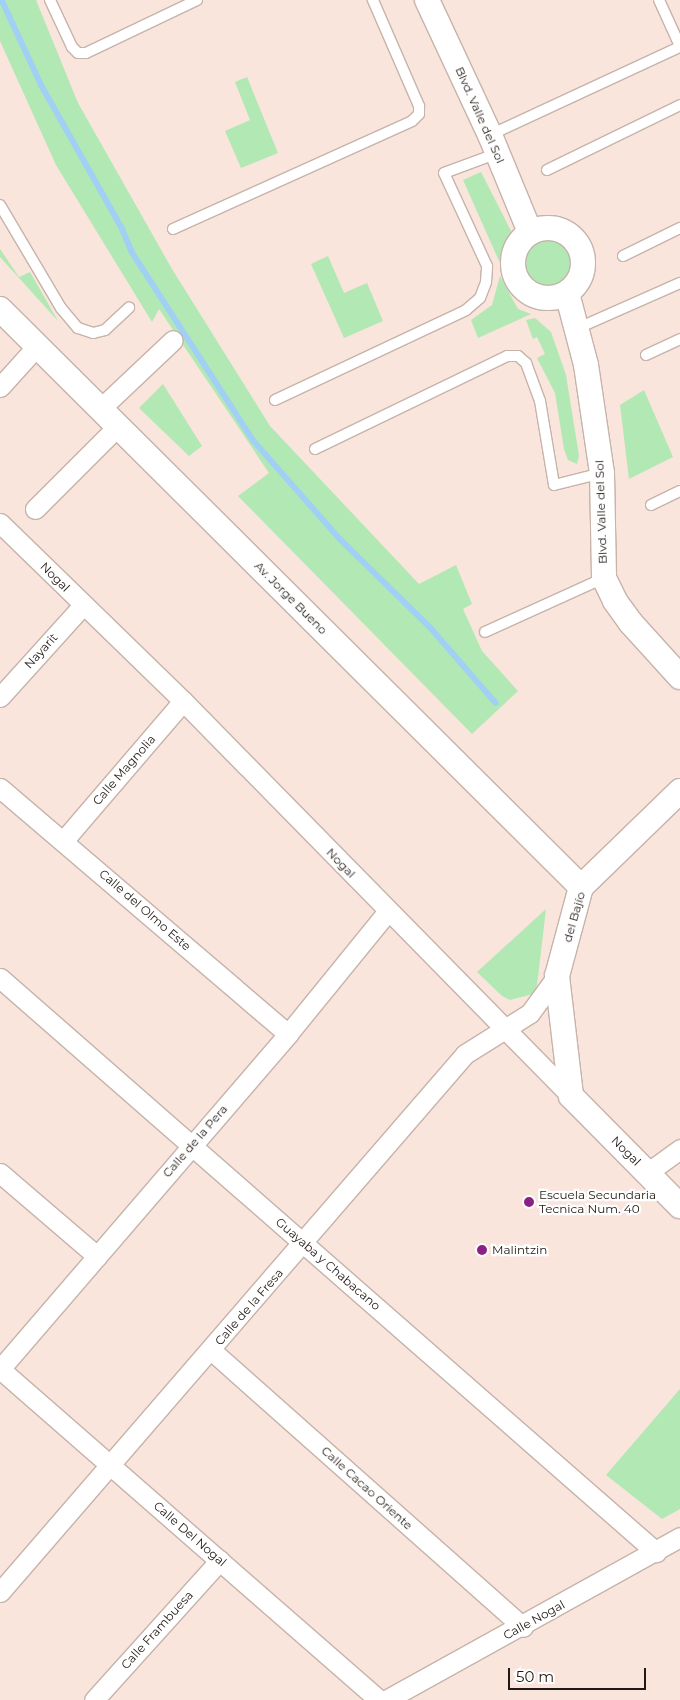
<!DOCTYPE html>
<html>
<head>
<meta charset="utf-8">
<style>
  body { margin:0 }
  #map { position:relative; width:680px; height:1700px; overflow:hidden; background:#f9e5db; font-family:Montserrat,sans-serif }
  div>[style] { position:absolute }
  .green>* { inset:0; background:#b1e8b4 }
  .round { border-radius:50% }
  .stream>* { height:5.5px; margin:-2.75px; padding:0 2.75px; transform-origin:2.75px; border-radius:2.75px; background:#a2d0f5 }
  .roads { filter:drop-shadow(1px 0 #c6b3aa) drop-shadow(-1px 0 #c6b3aa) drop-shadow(0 1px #c6b3aa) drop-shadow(0 -1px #c6b3aa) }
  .service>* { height:10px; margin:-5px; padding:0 5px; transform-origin:5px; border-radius:5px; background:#fff }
  .minor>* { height:19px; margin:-9.5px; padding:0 9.5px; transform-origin:9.5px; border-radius:9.5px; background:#fff }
  .tertiary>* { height:24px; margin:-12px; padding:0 12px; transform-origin:12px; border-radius:12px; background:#fff }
  .tertiary>.ring { margin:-12px; padding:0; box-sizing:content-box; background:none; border:24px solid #fff; border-radius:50% }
  .dots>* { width:14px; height:14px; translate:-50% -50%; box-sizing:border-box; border:2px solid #fff; border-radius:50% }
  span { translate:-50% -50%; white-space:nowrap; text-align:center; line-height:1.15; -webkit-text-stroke:4.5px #fff; paint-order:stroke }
  .street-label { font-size:12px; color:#201915 }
  .poi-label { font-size:12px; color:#201915 }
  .left { translate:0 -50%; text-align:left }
  .scale { position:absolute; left:508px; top:1668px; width:138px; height:22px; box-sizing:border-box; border:2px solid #201915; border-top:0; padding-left:6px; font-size:15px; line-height:18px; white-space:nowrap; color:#201915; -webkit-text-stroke:4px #fff; paint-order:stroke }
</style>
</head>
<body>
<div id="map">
  <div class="green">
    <i style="clip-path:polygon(0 0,36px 0,78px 103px,172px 269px,270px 426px,419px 584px,456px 565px,472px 604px,463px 609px,482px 651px,518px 691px,472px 734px,238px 496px,269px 473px,159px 309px,152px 322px,56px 165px,0 41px)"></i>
    <i style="clip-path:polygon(247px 77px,278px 153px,241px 168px,225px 131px,250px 120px,235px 82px)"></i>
    <i style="clip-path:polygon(481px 172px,511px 231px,500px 263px,463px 180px)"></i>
    <i class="round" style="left:521px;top:234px;width:56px;height:56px"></i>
    <i style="clip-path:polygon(0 249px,19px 277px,30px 272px,58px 321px,0 257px)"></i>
    <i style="clip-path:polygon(328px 256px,344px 293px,367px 283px,383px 321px,344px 338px,311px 264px)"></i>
    <i style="clip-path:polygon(500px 276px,518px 309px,531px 314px,478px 338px,471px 320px,492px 305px)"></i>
    <i style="clip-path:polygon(535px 318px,551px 332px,566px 375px,579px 456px,577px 464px,568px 460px,564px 449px,555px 393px,537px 358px,545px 354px,537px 337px,533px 339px,526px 320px)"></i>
    <i style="clip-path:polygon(163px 384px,202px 446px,189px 456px,139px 408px)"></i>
    <i style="clip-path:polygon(644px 390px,673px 457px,629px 479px,620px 405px)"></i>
    <i style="clip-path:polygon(546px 909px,537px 985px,533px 994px,510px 1000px,502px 996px,477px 972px)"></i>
    <i style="clip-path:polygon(680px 1389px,680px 1509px,662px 1519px,606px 1475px)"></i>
  </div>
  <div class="stream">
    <i style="left:2px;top:0;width:95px;rotate:65.1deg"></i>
    <i style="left:42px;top:86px;width:163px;rotate:60.6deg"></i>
    <i style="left:122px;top:228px;width:26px;rotate:67deg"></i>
    <i style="left:132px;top:252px;width:225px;rotate:57.2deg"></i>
    <i style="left:254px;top:441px;width:130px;rotate:48.7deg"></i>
    <i style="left:340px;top:539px;width:127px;rotate:44.4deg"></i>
    <i style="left:431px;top:628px;width:99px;rotate:49.1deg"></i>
  </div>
  <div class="roads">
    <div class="service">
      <i style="left:50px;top:0;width:52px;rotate:64.9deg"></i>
      <i style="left:72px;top:47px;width:8px;rotate:45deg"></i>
      <i style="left:78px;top:53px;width:8px"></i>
      <i style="left:86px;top:53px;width:123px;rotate:-25.5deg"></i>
      <i style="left:659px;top:0;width:51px;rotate:65.5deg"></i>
      <i style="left:490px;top:135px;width:209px;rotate:-24.9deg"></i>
      <i style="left:547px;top:170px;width:148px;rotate:-26deg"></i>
      <i style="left:0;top:205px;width:120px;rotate:59.4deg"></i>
      <i style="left:61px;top:308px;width:26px;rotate:50deg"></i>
      <i style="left:78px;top:328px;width:16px;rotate:18deg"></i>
      <i style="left:93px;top:333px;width:12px;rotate:-14deg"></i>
      <i style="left:105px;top:330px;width:33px;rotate:-43deg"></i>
      <i style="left:173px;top:229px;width:262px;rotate:-24.3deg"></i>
      <i style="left:412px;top:121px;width:10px;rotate:-45deg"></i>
      <i style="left:419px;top:114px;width:8px;rotate:-90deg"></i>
      <i style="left:419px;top:106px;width:116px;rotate:-113.5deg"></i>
      <i style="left:623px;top:256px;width:64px;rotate:-26.2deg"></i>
      <i style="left:576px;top:329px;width:114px;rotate:-23.9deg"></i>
      <i style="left:646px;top:355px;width:38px;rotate:-25deg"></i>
      <i style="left:275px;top:400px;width:211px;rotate:-25.2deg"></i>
      <i style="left:466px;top:310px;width:18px;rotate:-41deg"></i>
      <i style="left:480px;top:298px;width:17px;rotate:-69deg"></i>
      <i style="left:486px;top:282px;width:16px;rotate:-86deg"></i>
      <i style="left:487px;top:266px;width:102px;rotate:-114.8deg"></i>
      <i style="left:444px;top:173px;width:58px;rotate:-20.3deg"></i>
      <i style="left:315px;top:449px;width:213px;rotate:-25.8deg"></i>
      <i style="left:507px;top:356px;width:11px"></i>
      <i style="left:518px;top:356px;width:11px;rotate:41deg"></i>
      <i style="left:526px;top:363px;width:40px;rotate:69.8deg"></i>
      <i style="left:540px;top:401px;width:85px;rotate:80.5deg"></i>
      <i style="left:554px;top:485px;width:49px;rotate:-14deg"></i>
      <i style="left:651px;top:505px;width:32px;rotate:-26deg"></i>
      <i style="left:485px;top:632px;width:131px;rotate:-24.4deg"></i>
    </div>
    <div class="minor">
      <i style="left:0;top:387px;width:55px;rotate:-47.9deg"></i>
      <i style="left:100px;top:409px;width:100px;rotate:-43.4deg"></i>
      <i style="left:35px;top:509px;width:117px;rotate:-45deg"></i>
      <i style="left:0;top:523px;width:255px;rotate:44.2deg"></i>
      <i style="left:183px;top:701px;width:554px;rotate:45.51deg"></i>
      <i style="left:0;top:697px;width:124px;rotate:-47.9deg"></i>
      <i style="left:0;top:788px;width:379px;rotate:40.5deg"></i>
      <i style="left:64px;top:840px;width:183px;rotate:-49.4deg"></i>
      <i style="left:0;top:978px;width:872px;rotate:41.19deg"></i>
      <i style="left:0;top:1173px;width:128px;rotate:40.6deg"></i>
      <i style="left:647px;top:1173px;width:41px;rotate:-36deg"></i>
      <i style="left:211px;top:1350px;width:417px;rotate:41.6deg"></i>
      <i style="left:0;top:1592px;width:711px;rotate:-49.16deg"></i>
      <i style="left:465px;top:1054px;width:77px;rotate:-32.2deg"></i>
      <i style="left:530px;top:1013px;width:46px;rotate:-53.9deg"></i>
      <i style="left:94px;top:1700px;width:188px;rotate:-48deg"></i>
      <i style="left:379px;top:1700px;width:503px;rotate:-138.87deg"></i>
      <i style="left:0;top:1369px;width:442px;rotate:-49.3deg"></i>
      <i style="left:288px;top:1034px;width:159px;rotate:-50.9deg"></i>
      <i style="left:386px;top:1700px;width:336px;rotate:-29deg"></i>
    </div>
    <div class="tertiary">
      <i style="left:427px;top:0;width:149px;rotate:65deg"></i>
      <i style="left:490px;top:135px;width:105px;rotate:67.6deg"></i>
      <i class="ring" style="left:513px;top:228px;width:46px;height:46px"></i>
      <i style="left:567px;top:293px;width:74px;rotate:75.2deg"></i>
      <i style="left:586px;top:365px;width:109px;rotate:81.6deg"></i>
      <i style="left:602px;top:473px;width:105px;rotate:88.9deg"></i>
      <i style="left:604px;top:578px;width:25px;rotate:64deg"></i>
      <i style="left:615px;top:601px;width:27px;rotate:54deg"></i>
      <i style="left:631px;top:623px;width:73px;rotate:47.8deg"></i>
      <i style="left:0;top:309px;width:820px;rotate:44.85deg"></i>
      <i style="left:680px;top:791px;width:138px;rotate:135.9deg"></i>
      <i style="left:581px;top:887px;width:92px;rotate:105.1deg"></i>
      <i style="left:557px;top:976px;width:121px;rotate:83.3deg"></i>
      <i style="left:571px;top:1096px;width:155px;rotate:45.3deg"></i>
    </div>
  </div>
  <div class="dots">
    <i style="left:529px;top:1202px;background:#8b2085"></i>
    <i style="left:482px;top:1250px;background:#8b2085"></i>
  </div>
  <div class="street-label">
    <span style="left:480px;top:115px;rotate:66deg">Blvd. Valle del Sol</span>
    <span style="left:601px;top:512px;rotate:-92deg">Blvd. Valle del Sol</span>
    <span style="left:55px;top:577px;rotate:45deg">Nogal</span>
    <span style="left:291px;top:598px;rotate:45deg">Av. Jorge Bueno</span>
    <span style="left:41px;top:651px;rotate:-48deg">Nayarit</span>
    <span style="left:124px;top:770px;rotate:-49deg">Calle Magnolia</span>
    <span style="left:341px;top:863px;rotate:46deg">Nogal</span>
    <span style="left:145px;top:910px;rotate:41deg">Calle del Olmo Este</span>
    <span style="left:574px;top:917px;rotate:-74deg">del Bajío</span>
    <span style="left:195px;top:1141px;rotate:-49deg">Calle de la Pera</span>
    <span style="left:626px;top:1151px;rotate:45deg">Nogal</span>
    <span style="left:328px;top:1264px;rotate:41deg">Guayaba y Chabacano</span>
    <span style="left:249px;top:1307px;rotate:-49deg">Calle de la Fresa</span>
    <span style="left:367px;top:1488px;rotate:42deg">Calle Cacao Oriente</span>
    <span style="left:190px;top:1534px;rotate:41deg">Calle Del Nogal</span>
    <span style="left:534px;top:1620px;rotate:-29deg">Calle Nogal</span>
    <span style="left:157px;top:1630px;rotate:-48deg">Calle Frambuesa</span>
  </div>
  <div class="poi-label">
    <span class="left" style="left:539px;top:1202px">Escuela Secundaria<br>Tecnica Num. 40</span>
    <span class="left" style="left:492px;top:1250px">Malintzin</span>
  </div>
  <div class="scale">50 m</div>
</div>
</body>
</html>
